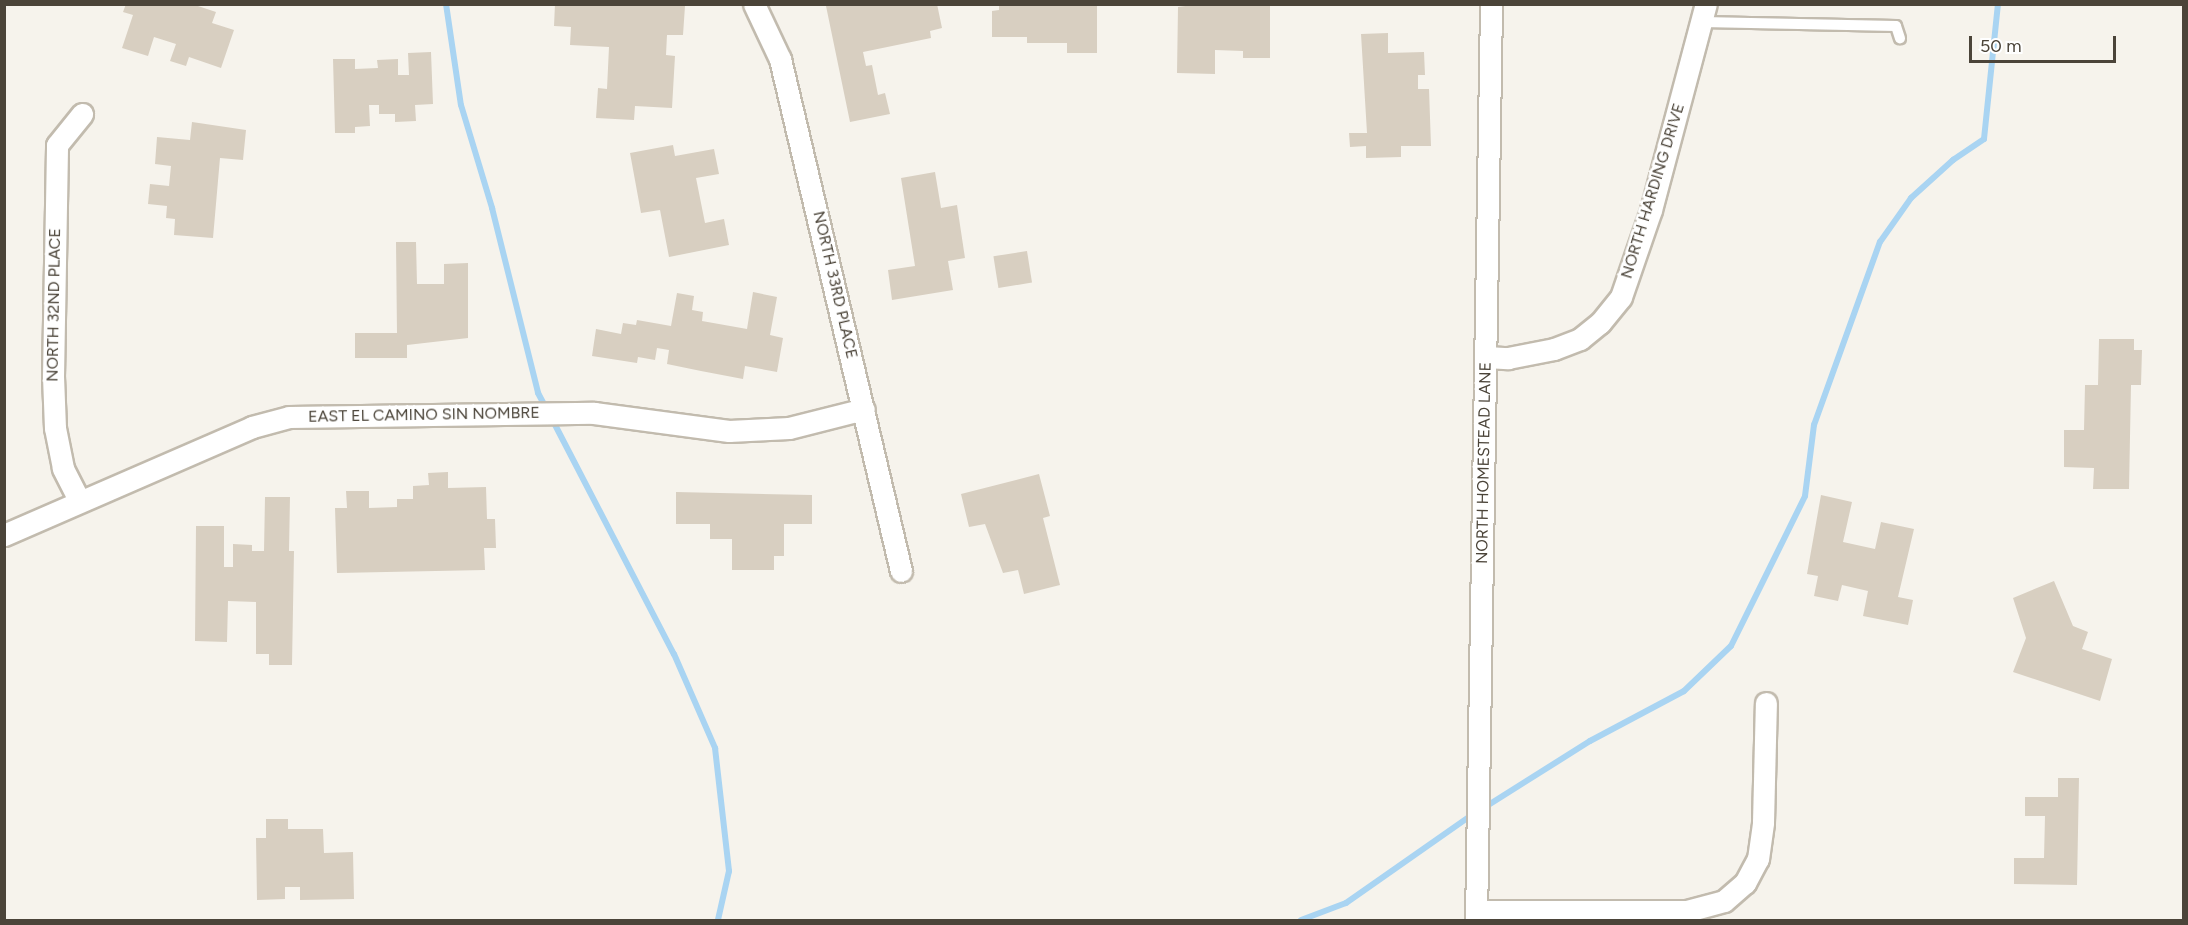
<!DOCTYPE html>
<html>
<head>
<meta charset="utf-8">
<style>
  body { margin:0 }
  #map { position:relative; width:2188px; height:925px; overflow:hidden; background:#f6f3ec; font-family:Figtree,sans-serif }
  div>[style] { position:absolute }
  .stream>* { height:6px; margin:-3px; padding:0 3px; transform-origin:3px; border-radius:3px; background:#a9d4f2 }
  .building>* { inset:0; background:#d8cfc1; transform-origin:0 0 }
  .roads { filter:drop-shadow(2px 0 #c2bbae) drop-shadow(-2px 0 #c2bbae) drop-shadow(0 2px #c2bbae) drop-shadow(0 -2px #c2bbae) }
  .lane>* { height:10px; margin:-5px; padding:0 5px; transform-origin:5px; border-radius:5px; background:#fff }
  .street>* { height:21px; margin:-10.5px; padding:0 10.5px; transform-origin:10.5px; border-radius:10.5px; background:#fff }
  span { translate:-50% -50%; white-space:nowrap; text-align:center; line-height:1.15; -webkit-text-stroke:5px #fff; paint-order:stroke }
  .street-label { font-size:16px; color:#4b4439 }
  .frame { position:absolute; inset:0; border:6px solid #4b4439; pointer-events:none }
  .scale { position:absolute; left:1969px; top:36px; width:147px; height:27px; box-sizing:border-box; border:3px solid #4b4439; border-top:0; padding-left:8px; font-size:18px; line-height:21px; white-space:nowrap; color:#4b4439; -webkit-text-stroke:4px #fff; paint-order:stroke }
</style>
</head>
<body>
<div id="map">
  <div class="stream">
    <i style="left:446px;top:4px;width:102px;rotate:81.6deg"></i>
    <i style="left:461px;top:105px;width:108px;rotate:73.2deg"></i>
    <i style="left:492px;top:208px;width:191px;rotate:76deg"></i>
    <i style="left:538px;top:393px;width:19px;rotate:62deg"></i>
    <i style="left:552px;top:419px;width:265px;rotate:62.6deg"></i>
    <i style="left:674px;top:654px;width:103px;rotate:66.4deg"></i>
    <i style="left:715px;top:748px;width:124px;rotate:83.5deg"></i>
    <i style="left:729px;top:871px;width:50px;rotate:102.7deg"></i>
    <i style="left:1482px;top:809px;width:128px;rotate:-32.2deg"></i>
    <i style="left:1590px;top:741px;width:106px;rotate:-28deg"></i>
    <i style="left:1684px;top:691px;width:65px;rotate:-43.8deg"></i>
    <i style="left:1731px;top:646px;width:167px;rotate:-63.7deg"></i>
    <i style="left:1805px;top:496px;width:72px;rotate:-82.8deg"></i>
    <i style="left:1814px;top:425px;width:195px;rotate:-70.2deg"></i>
    <i style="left:1880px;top:242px;width:54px;rotate:-54.8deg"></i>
    <i style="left:1911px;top:198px;width:57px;rotate:-42.1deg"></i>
    <i style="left:1953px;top:160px;width:37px;rotate:-34deg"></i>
    <i style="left:1984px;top:139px;width:136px;rotate:-84.1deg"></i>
    <i style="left:1301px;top:920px;width:48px;rotate:-20.7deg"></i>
    <i style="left:1346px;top:903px;width:155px;rotate:-35deg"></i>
  </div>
  <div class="building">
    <i style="clip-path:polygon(126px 4px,192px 4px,216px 12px,212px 23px,234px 30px,221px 68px,189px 57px,186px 66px,170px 61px,176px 44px,154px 37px,148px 56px,122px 48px,133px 15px,123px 12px)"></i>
    <i style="clip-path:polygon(555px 4px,685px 6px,683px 35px,667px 35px,666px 55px,675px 56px,672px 108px,635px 106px,634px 120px,596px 118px,598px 88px,607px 89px,609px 47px,570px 45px,571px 27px,554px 26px)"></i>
    <i style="clip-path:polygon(836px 4px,937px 4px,942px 28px,930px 31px,931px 38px,863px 52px,866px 66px,872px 65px,878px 95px,885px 93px,890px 114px,850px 122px,826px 6px)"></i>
    <i style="clip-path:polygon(999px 4px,1097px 4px,1097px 53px,1067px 53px,1067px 43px,1027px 43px,1027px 37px,992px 37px,992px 11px,999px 10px)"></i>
    <i style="clip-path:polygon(1200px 4px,1270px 4px,1270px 58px,1243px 58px,1243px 51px,1215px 50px,1215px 74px,1177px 73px,1178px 7px)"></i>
    <i style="clip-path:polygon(1388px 33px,1388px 53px,1424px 52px,1425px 75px,1418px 75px,1418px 89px,1429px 89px,1431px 146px,1401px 146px,1401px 157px,1366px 158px,1366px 146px,1350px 147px,1349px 133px,1367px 133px,1361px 34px)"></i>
    <i style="clip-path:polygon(431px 52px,433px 104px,415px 105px,416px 121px,395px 122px,395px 114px,379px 114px,379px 105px,369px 105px,370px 126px,355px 127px,355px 133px,335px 133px,333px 59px,355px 59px,355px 69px,378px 68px,377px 60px,398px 59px,398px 75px,409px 75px,408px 53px)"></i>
    <i style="clip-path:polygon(192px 122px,246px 130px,243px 160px,220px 158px,213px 238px,174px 235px,175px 219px,166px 218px,167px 206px,148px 204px,150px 184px,169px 186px,171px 166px,155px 164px,157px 137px,190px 140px)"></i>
    <i style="clip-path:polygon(673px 145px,675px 156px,714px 149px,719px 174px,696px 178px,705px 223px,724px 219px,729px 245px,669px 257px,660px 210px,641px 213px,630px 153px)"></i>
    <i style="clip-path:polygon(935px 172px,941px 208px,957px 205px,965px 258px,948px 261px,953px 290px,892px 300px,888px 270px,915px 266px,901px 178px)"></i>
    <i style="clip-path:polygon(396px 242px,416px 242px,417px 284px,444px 284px,444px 264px,468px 263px,468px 338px,407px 345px,407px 358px,355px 358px,355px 333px,397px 333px)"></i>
    <i style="left:1027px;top:251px;width:32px;height:34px;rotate:81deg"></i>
    <i style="clip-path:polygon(753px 292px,777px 297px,770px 335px,783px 338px,777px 372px,745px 366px,743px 379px,701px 371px,667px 364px,669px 350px,657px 348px,655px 360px,638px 357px,637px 363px,592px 356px,596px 329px,621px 334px,623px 323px,636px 325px,637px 320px,671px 326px,677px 293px,694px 296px,692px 310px,703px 312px,702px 321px,747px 329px)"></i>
    <i style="clip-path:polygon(2099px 339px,2134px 339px,2134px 350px,2142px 350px,2141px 385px,2131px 385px,2129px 489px,2093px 489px,2094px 468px,2064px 467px,2064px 430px,2084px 430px,2085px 385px,2098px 385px)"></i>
    <i style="clip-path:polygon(448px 472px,448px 488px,486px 487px,487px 519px,495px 519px,496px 548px,484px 548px,485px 570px,337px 573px,335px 508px,347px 508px,346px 491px,369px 491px,369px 508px,397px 507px,397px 499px,413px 499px,413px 486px,429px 485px,428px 473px)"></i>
    <i style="clip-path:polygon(1039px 474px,1050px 516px,1043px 518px,1060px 585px,1024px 594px,1018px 570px,1003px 573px,985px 524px,969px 527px,961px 494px)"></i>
    <i style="clip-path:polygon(676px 492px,812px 495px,812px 524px,784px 524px,784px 556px,774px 556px,774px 570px,732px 570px,732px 539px,710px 539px,710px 524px,676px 524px)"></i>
    <i style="clip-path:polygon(1821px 495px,1852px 502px,1843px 542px,1875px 549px,1881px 522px,1914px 529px,1898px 597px,1913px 600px,1908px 625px,1863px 616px,1868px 591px,1842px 585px,1838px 601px,1814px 596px,1818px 576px,1807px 574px)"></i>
    <i style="clip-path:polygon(265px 497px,290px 497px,289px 551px,294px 551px,292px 665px,269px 665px,269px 654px,256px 654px,256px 602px,228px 601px,227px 642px,195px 641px,196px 526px,224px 526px,224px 567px,233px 567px,233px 544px,252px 545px,252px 551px,264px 551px)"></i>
    <i style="clip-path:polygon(2054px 581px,2073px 626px,2088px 632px,2082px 649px,2112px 659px,2100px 701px,2013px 672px,2026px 638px,2013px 598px)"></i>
    <i style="clip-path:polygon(2058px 778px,2079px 778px,2077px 885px,2014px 884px,2014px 858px,2044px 858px,2045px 816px,2025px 816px,2025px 797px,2058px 797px)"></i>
    <i style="clip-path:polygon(266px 819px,288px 819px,288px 829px,323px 829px,324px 853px,353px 852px,354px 899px,300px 900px,300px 887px,285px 887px,285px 899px,257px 900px,256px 838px,266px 838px)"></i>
  </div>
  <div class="roads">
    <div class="lane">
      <i style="left:1702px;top:22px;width:194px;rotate:1.2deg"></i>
      <i style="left:1896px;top:26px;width:13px;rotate:72deg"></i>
    </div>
    <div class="street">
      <i style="left:754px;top:4px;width:61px;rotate:64.7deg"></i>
      <i style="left:780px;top:59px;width:526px;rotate:76.7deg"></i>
      <i style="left:1486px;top:357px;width:22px;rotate:3deg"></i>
      <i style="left:1508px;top:358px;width:47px;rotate:-11.1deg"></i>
      <i style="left:1554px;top:349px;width:28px;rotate:-21deg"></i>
      <i style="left:1580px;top:339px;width:26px;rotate:-39deg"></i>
      <i style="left:1600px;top:323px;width:33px;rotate:-51deg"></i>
      <i style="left:1621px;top:297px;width:92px;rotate:-71deg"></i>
      <i style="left:1651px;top:210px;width:213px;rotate:-75.1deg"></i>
      <i style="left:79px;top:500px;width:36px;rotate:-117deg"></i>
      <i style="left:63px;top:468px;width:41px;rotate:-101.3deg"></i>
      <i style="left:55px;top:428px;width:51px;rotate:-92.2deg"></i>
      <i style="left:53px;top:377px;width:232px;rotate:-89deg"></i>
      <i style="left:57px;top:145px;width:40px;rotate:-51deg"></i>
      <i style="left:4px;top:535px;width:270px;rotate:-23.5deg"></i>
      <i style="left:252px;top:427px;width:38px;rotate:-15deg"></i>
      <i style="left:289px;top:417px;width:305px;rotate:-0.8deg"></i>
      <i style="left:594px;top:413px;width:136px;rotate:7.6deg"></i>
      <i style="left:729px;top:431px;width:60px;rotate:-2.9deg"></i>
      <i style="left:789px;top:428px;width:77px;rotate:-14.2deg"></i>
      <i style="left:1476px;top:911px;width:211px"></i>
      <i style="left:1687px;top:911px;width:38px;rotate:-15deg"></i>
      <i style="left:1724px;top:901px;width:28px;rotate:-41deg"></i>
      <i style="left:1745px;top:883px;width:27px;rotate:-62deg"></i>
      <i style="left:1758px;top:859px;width:37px;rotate:-82deg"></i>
      <i style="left:1763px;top:822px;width:119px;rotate:-88.6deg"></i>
      <i style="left:1476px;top:920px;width:916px;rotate:-89.06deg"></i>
    </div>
  </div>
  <div class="street-label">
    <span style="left:1653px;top:191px;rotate:-73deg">NORTH HARDING DRIVE</span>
    <span style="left:835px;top:285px;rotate:77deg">NORTH 33RD PLACE</span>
    <span style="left:54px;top:305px;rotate:-89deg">NORTH 32ND PLACE</span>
    <span style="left:424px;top:415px;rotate:-1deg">EAST EL CAMINO SIN NOMBRE</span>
    <span style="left:1484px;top:463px;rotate:-89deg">NORTH HOMESTEAD LANE</span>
  </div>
  <div class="frame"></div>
  <div class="scale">50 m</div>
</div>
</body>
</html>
